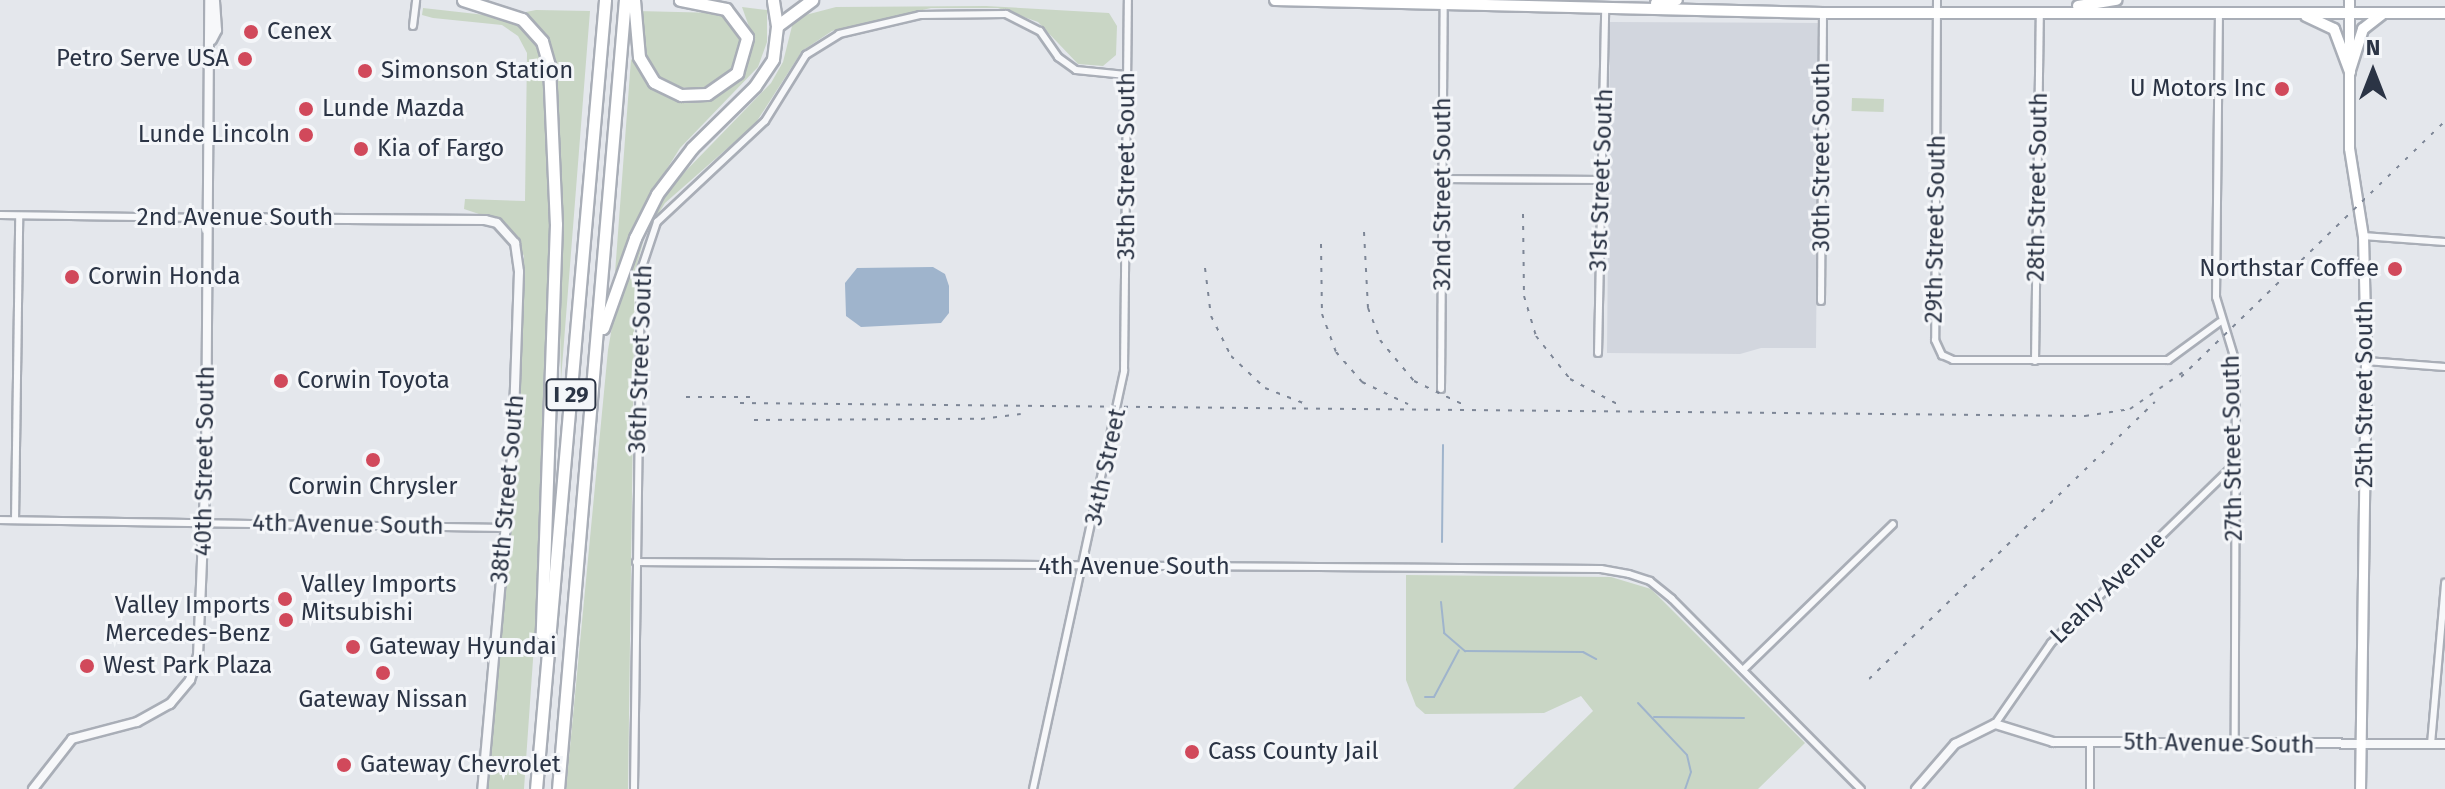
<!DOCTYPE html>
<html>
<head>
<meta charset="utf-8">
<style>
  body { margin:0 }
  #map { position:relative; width:2445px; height:789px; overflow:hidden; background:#e4e7ec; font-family:"Fira Sans",sans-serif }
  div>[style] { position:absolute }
  .built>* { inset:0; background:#d2d6de }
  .green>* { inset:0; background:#c9d6c5; transform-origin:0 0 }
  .water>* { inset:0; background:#9fb4cc }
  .stream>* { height:2px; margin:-1px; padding:0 1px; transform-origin:1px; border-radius:1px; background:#9fb4cc }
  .roads { filter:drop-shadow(2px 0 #a9aeb7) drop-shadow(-2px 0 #a9aeb7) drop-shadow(0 2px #a9aeb7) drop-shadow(0 -2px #a9aeb7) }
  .minor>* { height:6px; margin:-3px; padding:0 3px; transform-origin:3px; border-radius:3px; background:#f7f8fa }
  .tertiary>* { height:8px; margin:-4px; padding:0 4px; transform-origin:4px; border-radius:4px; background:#f7f8fa }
  .secondary>* { height:9px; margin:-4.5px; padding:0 4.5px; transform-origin:4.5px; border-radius:4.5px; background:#fff }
  .primary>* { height:10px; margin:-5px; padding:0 5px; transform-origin:5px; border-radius:5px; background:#fff }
  .motorway>* { height:11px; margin:-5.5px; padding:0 5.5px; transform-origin:5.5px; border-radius:5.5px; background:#fff }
  .rail>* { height:2px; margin-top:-1px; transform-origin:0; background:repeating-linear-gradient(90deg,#7d8696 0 4px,transparent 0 12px) }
  .dots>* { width:22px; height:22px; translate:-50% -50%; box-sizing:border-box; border:4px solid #f4f6f9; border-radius:50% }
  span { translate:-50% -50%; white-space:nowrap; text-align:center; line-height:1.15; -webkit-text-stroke:6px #f4f6f9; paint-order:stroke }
  .shield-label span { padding:2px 6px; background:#f4f6f9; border:2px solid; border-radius:6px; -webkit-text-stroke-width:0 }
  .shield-label { font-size:22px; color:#2b3445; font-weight:700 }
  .poi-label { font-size:24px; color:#2b3445 }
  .left { translate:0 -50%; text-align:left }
  .right { translate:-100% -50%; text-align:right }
  .street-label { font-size:24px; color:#2b3445 }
  .north { position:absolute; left:2333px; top:32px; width:80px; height:80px; -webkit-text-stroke:6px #f4f6f9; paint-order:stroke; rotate:0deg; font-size:22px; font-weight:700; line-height:32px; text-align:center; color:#2b3445 }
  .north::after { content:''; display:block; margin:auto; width:28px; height:36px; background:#2b3445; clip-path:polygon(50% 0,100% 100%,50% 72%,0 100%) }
</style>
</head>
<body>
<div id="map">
  <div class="built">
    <i style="clip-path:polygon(1610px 22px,1819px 23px,1816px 348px,1761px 348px,1740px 354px,1607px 353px)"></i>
  </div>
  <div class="green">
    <i style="clip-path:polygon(986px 6px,1109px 13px,1117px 26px,1116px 55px,1103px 66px,1078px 64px,1038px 22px,998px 8px,931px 8px,832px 31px,802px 51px,755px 124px,665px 203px,645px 235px,635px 272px,628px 789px,566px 789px,608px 350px,617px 298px,644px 227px,676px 181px,771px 83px,783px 62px,794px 18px,836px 7px)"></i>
    <i style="clip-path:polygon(742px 7px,767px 10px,767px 42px,758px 67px,680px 148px,648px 199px,615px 273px,631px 59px,663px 93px,677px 98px,720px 93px,740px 76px,750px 56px,753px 38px)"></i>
    <i style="clip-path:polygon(423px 8px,512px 18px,533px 37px,543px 64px,550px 246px,543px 516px,524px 789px,487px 789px,520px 411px,524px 256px,506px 223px,464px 209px,465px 199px,525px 201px,527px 53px,518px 36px,502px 25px,433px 18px,422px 15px)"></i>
    <i style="clip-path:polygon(536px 10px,590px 11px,561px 380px,559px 265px,542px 34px,521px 13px)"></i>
    <i style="clip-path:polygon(637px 11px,719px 13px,742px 31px,742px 51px,731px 72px,705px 89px,673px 87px,655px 75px,642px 53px)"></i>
    <i style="left:1852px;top:98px;width:32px;height:13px;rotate:2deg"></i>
    <i style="clip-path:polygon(1406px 575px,1611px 577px,1651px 589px,1805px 743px,1758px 789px,1513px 789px,1593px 711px,1581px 696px,1544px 713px,1425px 714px,1416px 706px,1406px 680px)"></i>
  </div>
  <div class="water">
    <i style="clip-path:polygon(933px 267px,945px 274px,949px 286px,949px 313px,941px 323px,861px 327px,846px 316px,845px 283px,857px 268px)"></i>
  </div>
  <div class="stream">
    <i style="left:1442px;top:542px;width:97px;rotate:-89.4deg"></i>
    <i style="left:1441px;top:602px;width:31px;rotate:84deg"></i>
    <i style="left:1444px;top:633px;width:28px;rotate:41deg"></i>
    <i style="left:1465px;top:651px;width:118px;rotate:0.5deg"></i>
    <i style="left:1583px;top:652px;width:15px;rotate:28deg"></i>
    <i style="left:1425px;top:697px;width:9px"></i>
    <i style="left:1434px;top:697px;width:53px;rotate:-62deg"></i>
    <i style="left:1638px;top:703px;width:71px;rotate:46.7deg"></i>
    <i style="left:1687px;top:755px;width:17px;rotate:77deg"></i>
    <i style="left:1691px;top:772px;width:18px;rotate:109deg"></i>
    <i style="left:1654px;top:717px;width:90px;rotate:0.6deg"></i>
  </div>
  <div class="roads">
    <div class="minor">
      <i style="left:1937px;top:0;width:340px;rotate:90.3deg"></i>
      <i style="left:1935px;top:340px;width:17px;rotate:65deg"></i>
      <i style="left:1942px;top:355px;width:12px;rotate:24deg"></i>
      <i style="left:1953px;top:360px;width:215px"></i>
      <i style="left:2168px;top:360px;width:64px;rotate:-36.2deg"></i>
      <i style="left:2219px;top:11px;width:286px;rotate:90.6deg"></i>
      <i style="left:2216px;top:297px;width:69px;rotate:73.1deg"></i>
      <i style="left:2236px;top:363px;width:380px;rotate:90.2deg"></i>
      <i style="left:413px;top:26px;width:26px;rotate:-83deg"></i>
      <i style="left:1443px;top:179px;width:158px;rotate:0.4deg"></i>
      <i style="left:0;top:215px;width:209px;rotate:0.8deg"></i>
      <i style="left:2363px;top:236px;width:82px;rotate:4.2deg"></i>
      <i style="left:1821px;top:301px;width:288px;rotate:-89.6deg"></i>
      <i style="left:1598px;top:353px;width:346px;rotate:-88.8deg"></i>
      <i style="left:2035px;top:361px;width:349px;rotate:-89.2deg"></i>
      <i style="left:2366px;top:361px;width:79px;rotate:4.3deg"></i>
      <i style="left:1441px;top:389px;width:385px;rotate:-89.6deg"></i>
      <i style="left:0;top:520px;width:503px;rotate:0.91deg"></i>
      <i style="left:15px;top:520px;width:304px;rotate:-89.2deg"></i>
      <i style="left:636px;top:562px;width:965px;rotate:0.42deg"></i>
      <i style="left:1601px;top:569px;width:28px;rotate:10deg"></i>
      <i style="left:1629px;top:574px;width:22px;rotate:18deg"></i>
      <i style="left:1650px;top:581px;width:28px;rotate:39deg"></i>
      <i style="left:1672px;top:599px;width:268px;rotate:45.2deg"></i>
      <i style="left:1743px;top:670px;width:209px;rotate:-44.2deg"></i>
      <i style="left:1995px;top:724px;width:98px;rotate:-55.3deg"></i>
      <i style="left:2051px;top:643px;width:257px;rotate:-44.2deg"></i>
      <i style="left:2431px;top:744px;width:162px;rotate:-85deg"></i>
      <i style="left:634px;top:789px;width:519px;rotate:-89.23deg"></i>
      <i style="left:641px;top:270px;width:51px;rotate:-71.6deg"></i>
      <i style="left:657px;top:222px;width:148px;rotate:-43.1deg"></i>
      <i style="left:765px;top:121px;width:78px;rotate:-58.2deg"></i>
      <i style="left:806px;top:55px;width:39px;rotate:-32deg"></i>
      <i style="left:839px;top:34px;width:83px;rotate:-13.2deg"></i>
      <i style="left:920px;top:15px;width:86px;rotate:-0.7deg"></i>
      <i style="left:1006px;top:14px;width:38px;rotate:27deg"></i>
      <i style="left:1040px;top:31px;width:32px;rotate:55deg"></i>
      <i style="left:1058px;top:57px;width:22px;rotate:36deg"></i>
      <i style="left:1076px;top:70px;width:50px;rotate:5.7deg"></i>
      <i style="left:1033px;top:789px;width:428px;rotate:-77.7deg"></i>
      <i style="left:1124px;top:371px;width:371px;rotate:-89.4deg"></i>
      <i style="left:2090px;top:789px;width:46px;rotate:-90deg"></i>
    </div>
    <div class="tertiary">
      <i style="left:212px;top:40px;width:11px;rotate:-63deg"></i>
      <i style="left:217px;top:30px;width:30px;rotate:-94deg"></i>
      <i style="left:209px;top:218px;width:276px;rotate:0.4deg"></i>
      <i style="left:485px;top:220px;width:12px;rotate:14deg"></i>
      <i style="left:497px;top:223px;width:27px;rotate:48deg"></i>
      <i style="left:515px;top:243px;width:29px;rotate:82deg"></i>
      <i style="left:519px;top:272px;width:173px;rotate:92deg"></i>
      <i style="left:513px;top:445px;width:345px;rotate:95.1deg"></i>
      <i style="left:33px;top:789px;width:63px;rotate:-52deg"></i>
      <i style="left:72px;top:739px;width:67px;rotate:-14.7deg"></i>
      <i style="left:137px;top:722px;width:38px;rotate:-29deg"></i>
      <i style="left:170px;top:704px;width:31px;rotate:-50deg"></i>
      <i style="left:190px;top:680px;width:25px;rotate:-72deg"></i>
      <i style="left:198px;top:656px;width:187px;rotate:-87.6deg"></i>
      <i style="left:206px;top:469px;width:469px;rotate:-89.6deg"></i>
      <i style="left:1916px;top:789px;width:60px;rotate:-49.1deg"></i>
      <i style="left:1955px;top:744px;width:45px;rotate:-26.6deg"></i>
      <i style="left:1995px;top:724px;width:61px;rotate:17.2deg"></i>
      <i style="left:2053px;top:742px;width:392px;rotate:0.3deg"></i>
    </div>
    <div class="secondary">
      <i style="left:2349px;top:0;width:148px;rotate:90deg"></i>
      <i style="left:2349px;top:148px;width:89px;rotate:81deg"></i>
      <i style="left:2363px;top:236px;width:125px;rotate:88.6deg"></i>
      <i style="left:2366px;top:361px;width:428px;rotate:90.8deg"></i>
    </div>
    <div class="primary">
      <i style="left:1275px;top:0;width:548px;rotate:1.36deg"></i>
      <i style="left:1823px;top:13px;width:622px"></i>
      <i style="left:1656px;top:3px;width:21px;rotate:-8deg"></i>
      <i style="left:2078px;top:6px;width:39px;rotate:-9deg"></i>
      <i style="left:2306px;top:16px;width:31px;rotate:25deg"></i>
      <i style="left:2334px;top:29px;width:46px;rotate:69.6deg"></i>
      <i style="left:2350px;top:70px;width:43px;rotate:-72.4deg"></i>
      <i style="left:2363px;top:29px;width:24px;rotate:-38deg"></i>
    </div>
    <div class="motorway">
      <i style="left:463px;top:0;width:62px;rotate:17.9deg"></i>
      <i style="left:522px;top:19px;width:30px;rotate:48deg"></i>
      <i style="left:542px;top:41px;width:25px;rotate:74deg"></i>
      <i style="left:549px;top:65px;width:159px;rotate:87.5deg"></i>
      <i style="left:556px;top:224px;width:410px;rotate:92deg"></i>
      <i style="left:634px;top:0;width:57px;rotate:85deg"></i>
      <i style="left:639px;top:57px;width:29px;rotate:59deg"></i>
      <i style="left:654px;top:82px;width:30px;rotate:26deg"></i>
      <i style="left:681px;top:95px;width:26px;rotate:-2deg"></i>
      <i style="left:707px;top:94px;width:37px;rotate:-35deg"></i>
      <i style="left:737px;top:73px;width:37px;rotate:-74deg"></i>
      <i style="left:747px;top:37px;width:35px;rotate:-127deg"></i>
      <i style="left:726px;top:9px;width:47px;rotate:-168.9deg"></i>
      <i style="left:777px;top:26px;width:44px;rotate:-36.6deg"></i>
      <i style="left:603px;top:328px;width:96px;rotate:-70.4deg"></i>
      <i style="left:635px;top:238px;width:49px;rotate:-63.4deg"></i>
      <i style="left:657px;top:194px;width:58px;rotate:-52.7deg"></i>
      <i style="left:692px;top:148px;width:88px;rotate:-44.5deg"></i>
      <i style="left:755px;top:86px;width:32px;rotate:-56deg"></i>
      <i style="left:773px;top:59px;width:33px;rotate:-83deg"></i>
      <i style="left:777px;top:26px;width:26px;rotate:-99deg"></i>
      <i style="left:536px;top:789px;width:792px;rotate:-85deg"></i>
      <i style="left:558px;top:789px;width:792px;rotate:-85.15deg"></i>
    </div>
  </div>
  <div class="rail">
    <i style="left:1523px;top:214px;width:82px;rotate:89.3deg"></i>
    <i style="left:1524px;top:296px;width:42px;rotate:73.3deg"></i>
    <i style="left:1536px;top:336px;width:55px;rotate:51.7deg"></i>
    <i style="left:1570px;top:379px;width:58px;rotate:27.9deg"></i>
    <i style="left:1364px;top:232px;width:76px;rotate:87deg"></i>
    <i style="left:1368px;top:308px;width:34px;rotate:69deg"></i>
    <i style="left:1380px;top:340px;width:53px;rotate:50.3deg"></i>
    <i style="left:1414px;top:381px;width:53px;rotate:25.6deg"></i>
    <i style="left:1321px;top:244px;width:70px;rotate:89.2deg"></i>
    <i style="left:1322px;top:314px;width:40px;rotate:69.8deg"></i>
    <i style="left:1336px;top:352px;width:40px;rotate:49deg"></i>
    <i style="left:1362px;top:382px;width:51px;rotate:25.6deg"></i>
    <i style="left:1205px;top:268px;width:48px;rotate:82.9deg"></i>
    <i style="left:1211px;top:316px;width:45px;rotate:63.4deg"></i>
    <i style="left:1231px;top:356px;width:47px;rotate:43.3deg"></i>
    <i style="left:1265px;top:388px;width:41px;rotate:21.5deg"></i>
    <i style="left:2181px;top:377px;width:368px;rotate:-44.1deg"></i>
    <i style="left:686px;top:397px;width:67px"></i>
    <i style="left:740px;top:403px;width:1345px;rotate:0.55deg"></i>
    <i style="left:2085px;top:416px;width:46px;rotate:-8.8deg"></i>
    <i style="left:2130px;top:409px;width:72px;rotate:-34.8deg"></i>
    <i style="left:754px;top:420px;width:227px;rotate:-0.3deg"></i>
    <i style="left:981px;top:419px;width:40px;rotate:-7.1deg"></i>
    <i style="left:1869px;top:679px;width:398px;rotate:-44.1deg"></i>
  </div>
  <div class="dots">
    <i style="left:251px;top:32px;background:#d1495b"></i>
    <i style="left:245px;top:59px;background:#d1495b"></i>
    <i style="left:365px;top:71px;background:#d1495b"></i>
    <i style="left:2282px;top:89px;background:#d1495b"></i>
    <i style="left:306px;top:109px;background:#d1495b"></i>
    <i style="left:306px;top:135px;background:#d1495b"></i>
    <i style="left:361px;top:149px;background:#d1495b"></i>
    <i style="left:2395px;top:269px;background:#d1495b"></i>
    <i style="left:72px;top:277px;background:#d1495b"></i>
    <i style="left:281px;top:381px;background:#d1495b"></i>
    <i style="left:373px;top:460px;background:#d1495b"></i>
    <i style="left:285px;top:599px;background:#d1495b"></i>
    <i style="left:286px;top:620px;background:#d1495b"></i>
    <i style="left:353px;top:647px;background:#d1495b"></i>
    <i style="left:87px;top:666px;background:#d1495b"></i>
    <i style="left:383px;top:673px;background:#d1495b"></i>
    <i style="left:1192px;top:752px;background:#d1495b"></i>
    <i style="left:344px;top:765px;background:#d1495b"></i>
  </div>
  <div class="shield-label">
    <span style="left:571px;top:395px">I 29</span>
  </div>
  <div class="poi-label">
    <span class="left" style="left:267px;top:32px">Cenex</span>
    <span class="right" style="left:229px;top:59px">Petro Serve USA</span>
    <span class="left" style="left:381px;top:71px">Simonson Station</span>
    <span class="right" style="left:2266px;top:89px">U Motors Inc</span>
    <span class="left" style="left:322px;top:109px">Lunde Mazda</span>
    <span class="right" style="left:290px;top:135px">Lunde Lincoln</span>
    <span class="left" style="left:377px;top:149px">Kia of Fargo</span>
    <span class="right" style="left:2379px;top:269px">Northstar Coffee</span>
    <span class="left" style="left:88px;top:277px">Corwin Honda</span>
    <span class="left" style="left:297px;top:381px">Corwin Toyota</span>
    <span style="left:373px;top:487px">Corwin Chrysler</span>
    <span class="left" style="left:301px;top:599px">Valley Imports<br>Mitsubishi</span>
    <span class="right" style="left:270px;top:620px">Valley Imports<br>Mercedes-Benz</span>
    <span class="left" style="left:369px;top:647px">Gateway Hyundai</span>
    <span class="left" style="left:103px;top:666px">West Park Plaza</span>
    <span style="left:383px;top:700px">Gateway Nissan</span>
    <span class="left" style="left:1208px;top:752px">Cass County Jail</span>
    <span class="left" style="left:360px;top:765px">Gateway Chevrolet</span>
  </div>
  <div class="street-label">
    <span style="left:1822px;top:157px;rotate:-90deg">30th Street South</span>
    <span style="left:1127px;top:166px;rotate:-90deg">35th Street South</span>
    <span style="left:1602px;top:180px;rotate:-88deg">31st Street South</span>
    <span style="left:2038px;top:187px;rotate:-89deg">28th Street South</span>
    <span style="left:1443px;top:194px;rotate:-90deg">32nd Street South</span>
    <span style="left:235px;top:218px">2nd Avenue South</span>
    <span style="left:1936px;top:229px;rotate:-89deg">29th Street South</span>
    <span style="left:641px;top:359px;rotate:-88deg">36th Street South</span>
    <span style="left:2365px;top:394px;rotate:-90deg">25th Street South</span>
    <span style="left:2233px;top:448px;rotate:-91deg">27th Street South</span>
    <span style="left:205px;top:461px;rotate:-89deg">40th Street South</span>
    <span style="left:1106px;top:467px;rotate:-78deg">34th Street</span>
    <span style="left:508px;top:489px;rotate:-85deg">38th Street South</span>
    <span style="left:348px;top:525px;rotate:1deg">4th Avenue South</span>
    <span style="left:1134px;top:567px">4th Avenue South</span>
    <span style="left:2108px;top:588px;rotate:-44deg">Leahy Avenue</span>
    <span style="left:2219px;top:744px;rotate:1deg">5th Avenue South</span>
  </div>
  <div class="north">N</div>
</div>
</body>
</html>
